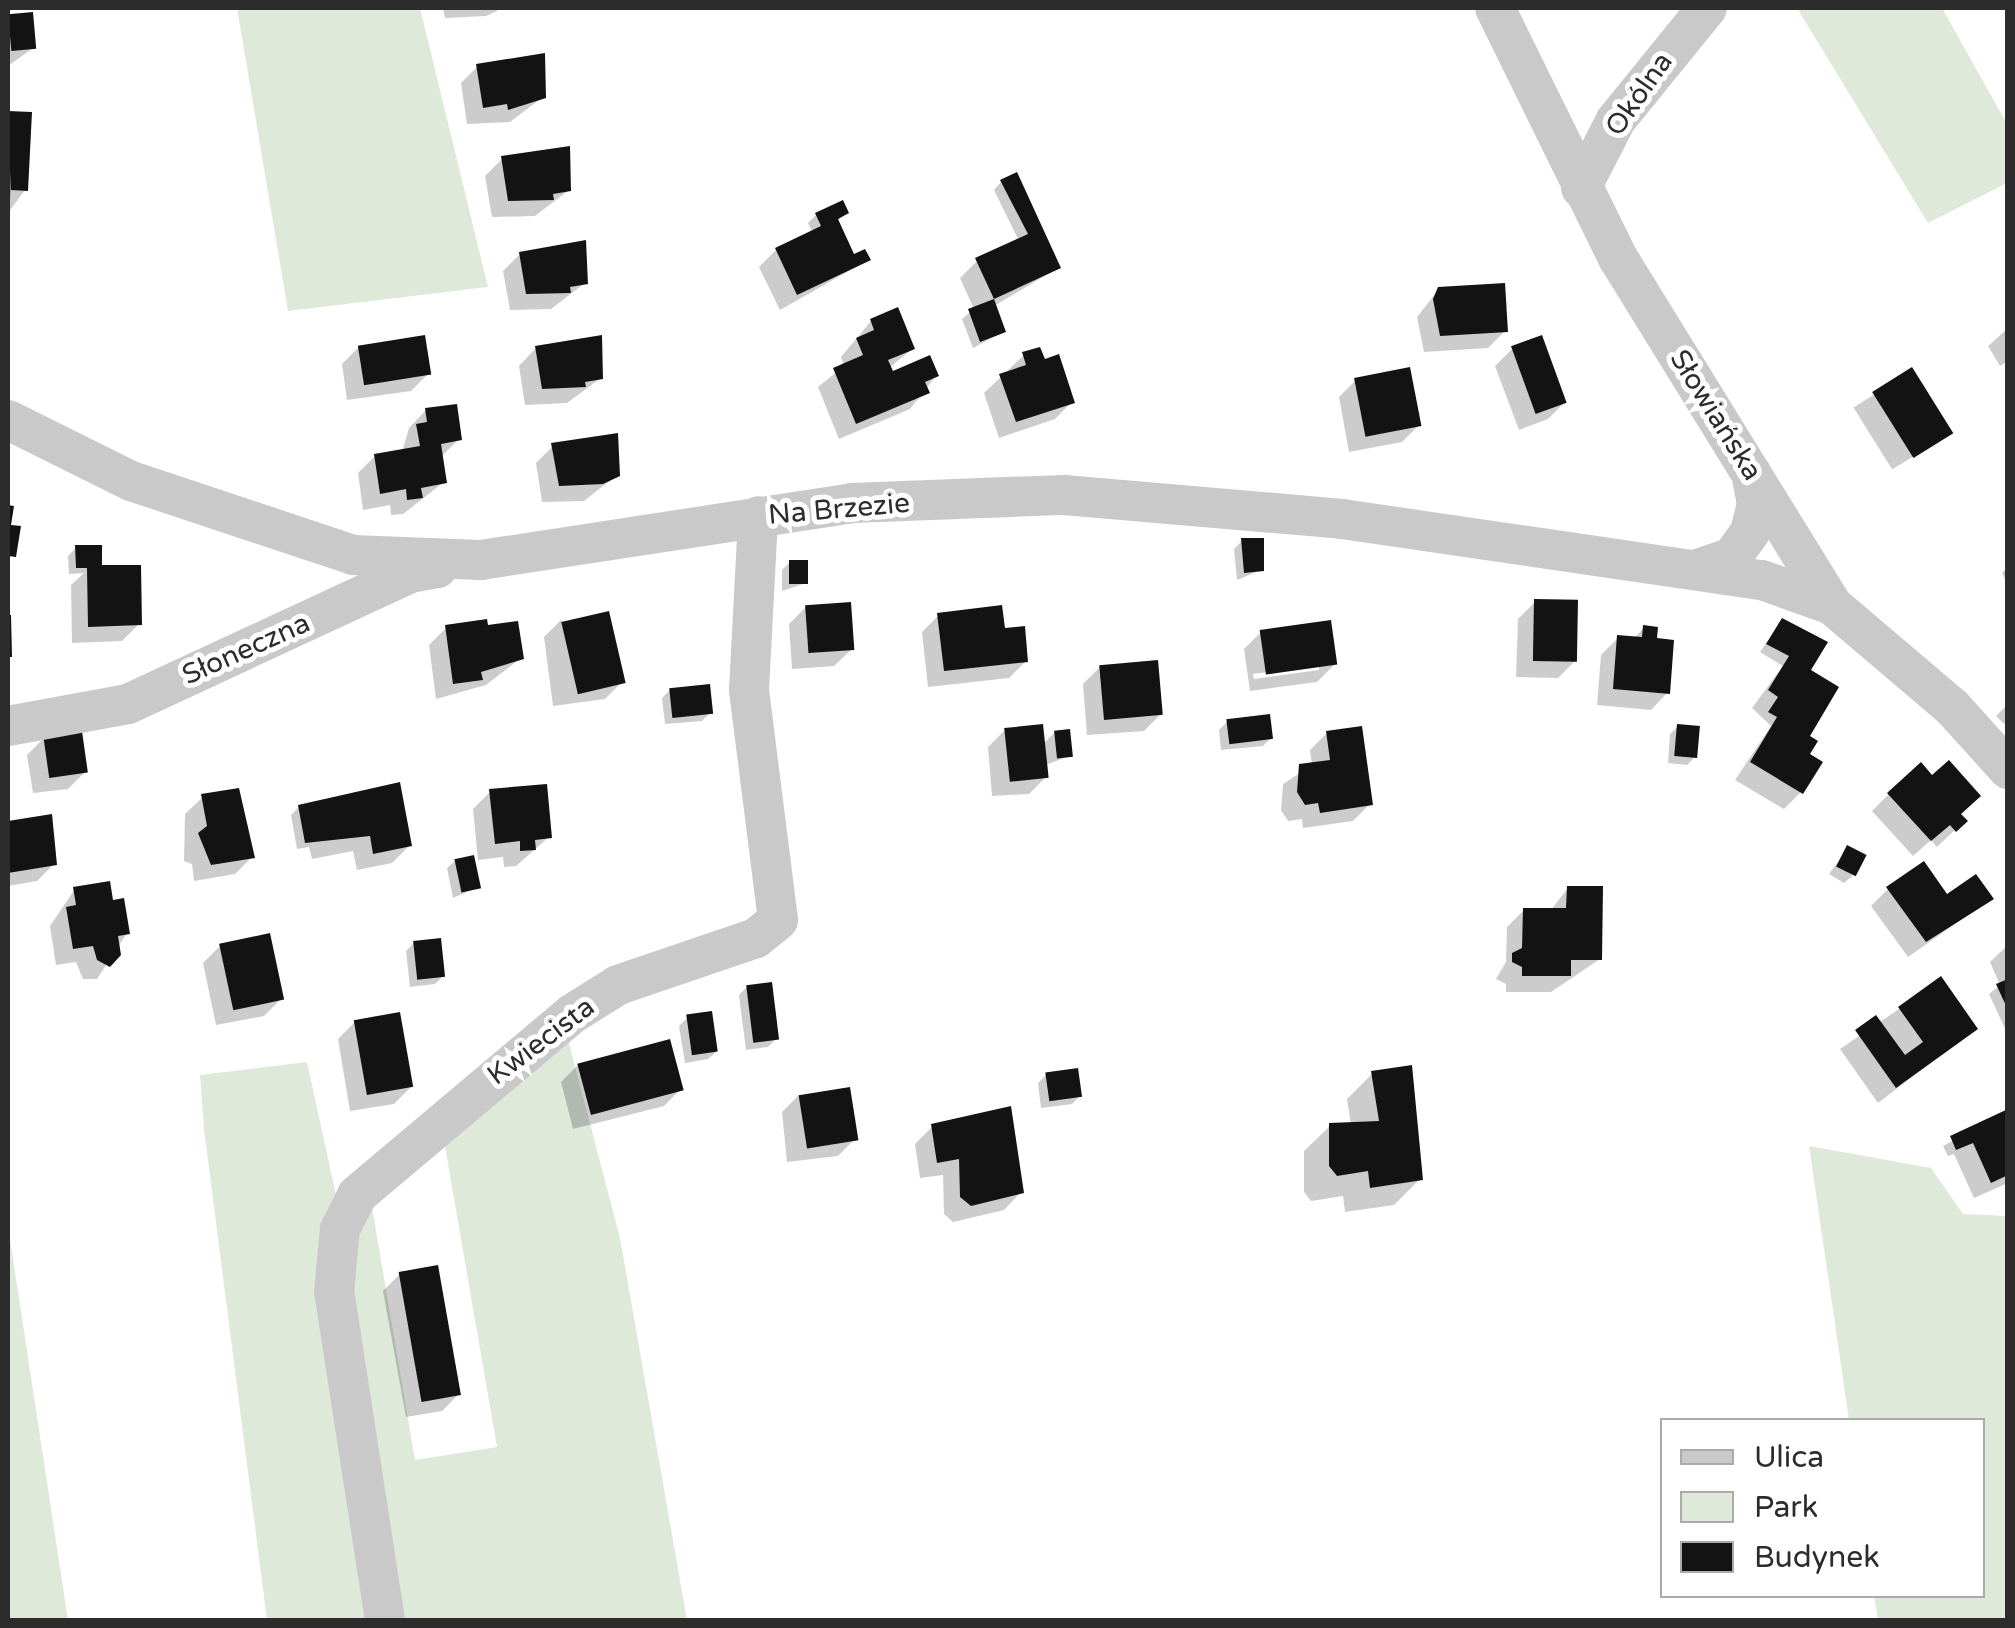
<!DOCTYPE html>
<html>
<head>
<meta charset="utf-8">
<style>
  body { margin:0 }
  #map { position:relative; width:2015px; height:1628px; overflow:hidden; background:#fff; font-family:"Varela Round",sans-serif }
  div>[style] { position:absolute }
  .green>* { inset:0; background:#dee9da }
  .shadow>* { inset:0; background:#0003; transform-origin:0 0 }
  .building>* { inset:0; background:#131313; transform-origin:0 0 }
  .minor>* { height:40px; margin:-20px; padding:0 20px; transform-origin:20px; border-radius:20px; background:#c9c9c9 }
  span { translate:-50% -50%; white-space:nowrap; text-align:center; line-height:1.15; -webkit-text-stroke:10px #fff; paint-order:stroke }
  .street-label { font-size:28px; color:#2c2c2c }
  .frame { position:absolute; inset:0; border:10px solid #2c2c2c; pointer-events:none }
  .legend { position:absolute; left:1660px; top:1418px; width:325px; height:180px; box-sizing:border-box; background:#fff; border:2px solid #ababab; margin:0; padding:12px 18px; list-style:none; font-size:30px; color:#2c2c2c }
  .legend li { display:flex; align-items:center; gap:20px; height:50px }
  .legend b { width:50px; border:2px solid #ababab }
</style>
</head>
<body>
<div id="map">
  <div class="green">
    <i style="clip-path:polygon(237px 8px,420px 8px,488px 287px,288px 311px)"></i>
    <i style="clip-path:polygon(1797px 8px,1942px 8px,2007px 124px,2007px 183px,1928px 223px)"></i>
    <i style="clip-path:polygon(565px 1028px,620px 1238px,687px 1620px,396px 1620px,342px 1314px,348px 1238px,371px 1201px,415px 1460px,497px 1447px,443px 1135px)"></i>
    <i style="clip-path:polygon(307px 1062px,336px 1195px,378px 1620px,267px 1620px,204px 1129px,200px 1075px)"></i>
    <i style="clip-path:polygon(1809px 1146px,1931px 1168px,1963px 1214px,2007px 1216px,2007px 1620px,1878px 1620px,1874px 1596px,1982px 1596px,1982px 1420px,1849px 1420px)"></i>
    <i style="clip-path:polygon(8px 1226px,68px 1620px,8px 1620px)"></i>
  </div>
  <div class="shadow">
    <i style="clip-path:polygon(443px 8px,503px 8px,486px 16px,445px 18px)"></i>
    <i style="clip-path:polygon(31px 14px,33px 48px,8px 66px,8px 16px)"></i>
    <i style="clip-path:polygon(478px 66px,543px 97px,510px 122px,467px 124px,461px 83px)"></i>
    <i style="clip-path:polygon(8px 113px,29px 114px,25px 190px,8px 213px)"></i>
    <i style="clip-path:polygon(502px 159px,569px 190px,535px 216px,492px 217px,485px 176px)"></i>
    <i style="clip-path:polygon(1001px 182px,1058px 268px,994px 306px,1003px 332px,973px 348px,962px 319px,974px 309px,960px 278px,977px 261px,1019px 241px,994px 190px)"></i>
    <i style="clip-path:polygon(846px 213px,836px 222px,852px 257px,868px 260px,780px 310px,759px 267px,776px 250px,813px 233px,808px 223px,816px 215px)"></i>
    <i style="clip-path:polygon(520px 254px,585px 283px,551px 309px,510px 310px,503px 271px)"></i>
    <i style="clip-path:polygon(1439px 289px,1505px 331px,1488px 348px,1424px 352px,1417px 317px)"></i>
    <i style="clip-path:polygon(871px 321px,912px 349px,889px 368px,891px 374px,936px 376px,910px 409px,839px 439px,818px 387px,844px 366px,841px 357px)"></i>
    <i style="clip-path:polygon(2008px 328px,2008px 361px,2000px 366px,1988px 346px)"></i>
    <i style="clip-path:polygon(359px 347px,428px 374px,411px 391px,347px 400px,342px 364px)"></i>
    <i style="clip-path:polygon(536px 348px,601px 378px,567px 403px,525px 405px,519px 366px)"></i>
    <i style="clip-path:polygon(1512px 349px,1565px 402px,1548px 419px,1519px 430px,1495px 366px)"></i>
    <i style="clip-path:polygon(1024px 355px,1072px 402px,1055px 419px,999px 438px,984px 393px)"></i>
    <i style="left:1912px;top:371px;width:73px;height:69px;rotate:58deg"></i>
    <i style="clip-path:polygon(1356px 380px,1419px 425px,1402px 442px,1349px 452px,1339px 397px)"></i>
    <i style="clip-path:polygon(426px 410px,459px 439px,442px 456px,444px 482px,403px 514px,391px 515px,390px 505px,363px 510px,358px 473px,375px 456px,402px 452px,409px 428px)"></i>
    <i style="clip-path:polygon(553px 446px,617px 475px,584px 501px,542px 502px,536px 463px)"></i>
    <i style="clip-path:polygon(1242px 541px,1261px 570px,1237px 580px,1234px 549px)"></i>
    <i style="clip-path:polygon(76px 548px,100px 564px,139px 624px,122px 641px,72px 643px,71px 585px,84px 573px,69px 574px,68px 556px)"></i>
    <i style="clip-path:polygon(790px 562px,806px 583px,782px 591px,782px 570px)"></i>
    <i style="clip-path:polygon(2008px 567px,2008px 585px,2002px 573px)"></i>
    <i style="clip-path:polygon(1535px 602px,1575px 661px,1558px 678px,1516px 677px,1518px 619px)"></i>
    <i style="clip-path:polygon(806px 607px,852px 649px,834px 666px,792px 669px,789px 624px)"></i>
    <i style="clip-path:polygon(939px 615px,1002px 631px,1026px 661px,1009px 678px,928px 687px,922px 632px)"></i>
    <i style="clip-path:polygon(561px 620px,622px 682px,605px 699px,553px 706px,544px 637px)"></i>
    <i style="clip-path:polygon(1782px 621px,1807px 671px,1801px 792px,1784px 809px,1735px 780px,1771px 726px,1752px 708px,1783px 666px,1760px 652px)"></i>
    <i style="clip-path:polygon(446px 628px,521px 658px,486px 685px,436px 699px,429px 645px)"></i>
    <i style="clip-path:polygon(1644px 628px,1668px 692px,1651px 710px,1597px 705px,1601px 655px,1618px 638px,1633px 639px)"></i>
    <i style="clip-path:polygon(evenodd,1261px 632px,1334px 665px,1317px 682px,1250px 691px,1244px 649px,1261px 632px,1319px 665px,1319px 670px,1254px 679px,1253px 674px,1319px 665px)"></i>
    <i style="clip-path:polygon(1100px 667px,1161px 714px,1144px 731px,1087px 735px,1083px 684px)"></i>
    <i style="clip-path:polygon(670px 690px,710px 713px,702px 721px,665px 724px,662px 698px)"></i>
    <i style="clip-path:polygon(2008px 704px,2008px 721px,2004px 724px,1996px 716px)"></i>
    <i style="clip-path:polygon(1227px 722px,1271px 738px,1263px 746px,1221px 750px,1219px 730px)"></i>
    <i style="clip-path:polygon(1678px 726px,1695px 757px,1687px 765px,1668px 763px,1670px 734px)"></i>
    <i style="clip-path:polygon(1005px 730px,1043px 744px,1055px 732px,1070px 756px,1045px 765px,1046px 777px,1029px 794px,992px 796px,988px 747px)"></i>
    <i style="clip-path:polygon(1327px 733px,1370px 804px,1353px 821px,1303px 828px,1302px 819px,1288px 821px,1281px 810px,1283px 784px,1312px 765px,1310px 750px)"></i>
    <i style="clip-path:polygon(44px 738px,85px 772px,68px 789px,33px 793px,27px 755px)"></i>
    <i style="clip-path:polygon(398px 785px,409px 846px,392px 863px,357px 870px,353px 851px,312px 859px,309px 847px,297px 849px,291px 815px,299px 807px)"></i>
    <i style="clip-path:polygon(490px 792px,549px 837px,516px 866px,504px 867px,503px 857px,478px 860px,473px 809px)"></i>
    <i style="clip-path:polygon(1889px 794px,1958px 815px,1964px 821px,1937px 847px,1931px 840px,1913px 856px,1872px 811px)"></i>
    <i style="clip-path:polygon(203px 797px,252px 857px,235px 874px,194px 881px,192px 864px,184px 861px,185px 814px)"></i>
    <i style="clip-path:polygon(50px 817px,54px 864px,37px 881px,8px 886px,8px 824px)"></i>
    <i style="clip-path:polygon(1848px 848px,1852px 876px,1844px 883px,1829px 874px)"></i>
    <i style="clip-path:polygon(455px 861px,478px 887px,453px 898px,447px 868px)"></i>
    <i style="clip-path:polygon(1568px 888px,1600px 959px,1551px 992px,1506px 992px,1506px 984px,1496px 979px,1506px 962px,1507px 927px,1524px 910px,1550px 911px)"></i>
    <i style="clip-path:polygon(75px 889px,111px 902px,127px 933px,97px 979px,83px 979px,76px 962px,56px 965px,50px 926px)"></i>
    <i style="clip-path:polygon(1888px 889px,1946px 896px,1991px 899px,1908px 957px,1871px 906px)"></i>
    <i style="clip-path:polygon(414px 943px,443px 976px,435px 984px,410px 987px,406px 951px)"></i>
    <i style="clip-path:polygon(2008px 945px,2008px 1035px,1989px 994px,2000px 985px,1990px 962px)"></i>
    <i style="clip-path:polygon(220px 946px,281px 999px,264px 1016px,216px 1025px,203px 963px)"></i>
    <i style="clip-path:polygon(747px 987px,776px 1039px,768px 1047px,746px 1050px,739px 995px)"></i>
    <i style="clip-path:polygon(1899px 1009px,1975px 1029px,1878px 1103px,1840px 1049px)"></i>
    <i style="clip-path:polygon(687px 1018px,716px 1052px,708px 1059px,685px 1063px,679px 1026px)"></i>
    <i style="clip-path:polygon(355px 1022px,411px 1087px,394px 1104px,350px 1111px,338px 1039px)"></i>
    <i style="clip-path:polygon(578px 1065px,681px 1089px,664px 1106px,573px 1129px,561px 1082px)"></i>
    <i style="clip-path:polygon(1373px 1073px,1420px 1179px,1394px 1205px,1345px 1212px,1343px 1196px,1311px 1201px,1304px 1192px,1304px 1151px,1330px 1126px,1351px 1125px,1347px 1099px)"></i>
    <i style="clip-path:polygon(1046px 1075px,1080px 1096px,1072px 1104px,1041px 1108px,1038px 1083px)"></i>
    <i style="clip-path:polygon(799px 1095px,855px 1139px,838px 1156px,787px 1162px,782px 1112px)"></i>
    <i style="clip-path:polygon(2008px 1112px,2008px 1183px,1974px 1198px,1954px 1154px,1948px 1156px,1943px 1146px)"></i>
    <i style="clip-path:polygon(932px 1127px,1021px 1192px,1004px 1210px,953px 1222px,944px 1214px,943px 1175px,920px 1178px,915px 1144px)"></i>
    <i style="clip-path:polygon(400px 1274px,459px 1394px,442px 1411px,406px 1417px,383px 1291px)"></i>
  </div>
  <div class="building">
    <i style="left:33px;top:12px;width:37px;height:25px;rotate:85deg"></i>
    <i style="clip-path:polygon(545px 53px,546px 98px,508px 110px,507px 104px,483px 108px,476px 64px)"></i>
    <i style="clip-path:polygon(8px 111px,32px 112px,28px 191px,11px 190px,11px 200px)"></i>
    <i style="clip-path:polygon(570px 146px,571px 191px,553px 194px,554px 200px,508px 201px,501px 156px)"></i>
    <i style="clip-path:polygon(1017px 172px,1061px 268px,994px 299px,1006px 332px,980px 342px,968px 309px,994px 299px,975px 258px,1028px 234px,1000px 180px)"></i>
    <i style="clip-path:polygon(843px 200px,849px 213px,838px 219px,854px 254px,865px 249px,871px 260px,797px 295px,775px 248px,821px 226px,815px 213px)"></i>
    <i style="clip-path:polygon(586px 240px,588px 284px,570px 287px,571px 293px,526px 294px,519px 252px)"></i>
    <i style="clip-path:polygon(1505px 283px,1508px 332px,1440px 336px,1433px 299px,1438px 287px)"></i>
    <i style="clip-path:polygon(898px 307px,915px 349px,888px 360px,893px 371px,930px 355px,939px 376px,925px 382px,930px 393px,856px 424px,833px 368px,863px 355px,856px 338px,874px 330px,870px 319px)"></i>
    <i style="left:425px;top:335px;width:40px;height:68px;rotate:81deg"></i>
    <i style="clip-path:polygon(602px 335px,603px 379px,585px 382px,586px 387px,542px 389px,535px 346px)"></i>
    <i style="left:1542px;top:335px;width:72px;height:33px;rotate:70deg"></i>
    <i style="clip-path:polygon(1040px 347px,1045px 359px,1059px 354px,1075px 403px,1016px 422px,999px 374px,1026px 365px,1022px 352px)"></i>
    <i style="left:1410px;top:367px;width:60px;height:57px;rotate:79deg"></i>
    <i style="left:1912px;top:367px;width:78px;height:47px;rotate:58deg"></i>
    <i style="clip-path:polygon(457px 404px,462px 440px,441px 444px,447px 483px,421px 488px,423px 498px,407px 500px,406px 489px,380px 494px,374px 454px,420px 446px,416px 424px,427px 422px,425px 408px)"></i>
    <i style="clip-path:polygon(618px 433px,620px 476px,603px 484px,559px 486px,551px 443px)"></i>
    <i style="clip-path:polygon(8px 505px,14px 506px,11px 525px,21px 526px,16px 557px,8px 556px)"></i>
    <i style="clip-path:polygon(1241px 538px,1264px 538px,1264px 571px,1244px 573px)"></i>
    <i style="clip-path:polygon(75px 545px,102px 545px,102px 565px,141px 565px,142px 625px,88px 627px,87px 568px,76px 568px)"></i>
    <i style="left:789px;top:560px;width:19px;height:24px"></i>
    <i style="left:1534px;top:599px;width:44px;height:62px;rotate:1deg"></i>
    <i style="left:851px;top:602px;width:48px;height:46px;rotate:86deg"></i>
    <i style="clip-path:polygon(1002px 605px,1005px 628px,1025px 626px,1028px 662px,944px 671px,937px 613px)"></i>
    <i style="left:609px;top:611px;width:74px;height:49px;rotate:77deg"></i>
    <i style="clip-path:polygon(8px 615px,11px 615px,12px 657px,8px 657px)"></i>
    <i style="clip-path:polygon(1782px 618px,1828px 642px,1811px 670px,1839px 687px,1810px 736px,1818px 741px,1810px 754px,1823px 762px,1803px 794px,1750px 762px,1777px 717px,1768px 712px,1778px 697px,1768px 690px,1789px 656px,1766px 644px)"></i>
    <i style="clip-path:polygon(487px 619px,488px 625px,518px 621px,524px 659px,481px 672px,483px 680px,453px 684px,445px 625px)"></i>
    <i style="left:1331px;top:620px;width:45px;height:72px;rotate:82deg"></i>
    <i style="clip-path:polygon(1643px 625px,1658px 627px,1657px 638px,1674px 640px,1670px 694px,1613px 689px,1617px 635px,1642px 637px)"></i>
    <i style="left:1158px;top:660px;width:55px;height:59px;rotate:85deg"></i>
    <i style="left:710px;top:684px;width:30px;height:41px;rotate:84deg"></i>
    <i style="left:1270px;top:714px;width:25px;height:44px;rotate:83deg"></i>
    <i style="left:1043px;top:724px;width:54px;height:39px;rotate:84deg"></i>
    <i style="left:1677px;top:724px;width:23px;height:32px;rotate:5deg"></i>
    <i style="clip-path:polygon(1362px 726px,1373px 805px,1320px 813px,1318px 803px,1305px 805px,1297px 792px,1299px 764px,1330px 760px,1326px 731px)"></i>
    <i style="left:1070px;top:729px;width:28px;height:16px;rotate:84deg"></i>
    <i style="left:82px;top:731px;width:42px;height:39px;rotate:82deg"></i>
    <i style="clip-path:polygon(1949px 760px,1981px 796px,1961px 814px,1968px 821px,1956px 832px,1950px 825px,1931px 841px,1887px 793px,1921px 762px,1932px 775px)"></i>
    <i style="clip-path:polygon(400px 782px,412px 846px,373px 854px,370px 836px,305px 843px,298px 805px)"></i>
    <i style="clip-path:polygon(547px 784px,552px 838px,535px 840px,536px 850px,520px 851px,520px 841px,495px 844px,489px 789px)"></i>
    <i style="clip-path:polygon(239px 788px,255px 858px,211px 865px,198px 833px,207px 826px,201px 794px)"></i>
    <i style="clip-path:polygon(52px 814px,57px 865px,8px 873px,8px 821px)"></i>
    <i style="left:1847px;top:845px;width:22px;height:24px;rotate:27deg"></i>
    <i style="left:474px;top:855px;width:34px;height:20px;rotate:78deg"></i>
    <i style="clip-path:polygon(1924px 861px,1947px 894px,1976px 874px,1994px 899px,1926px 942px,1886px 887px)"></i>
    <i style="clip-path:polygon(110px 881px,113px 900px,124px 898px,130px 934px,118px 936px,121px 955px,110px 967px,97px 960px,93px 946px,73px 949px,66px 907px,76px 905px,73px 887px)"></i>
    <i style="clip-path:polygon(1567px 886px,1603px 886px,1602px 960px,1571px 960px,1571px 976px,1522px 976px,1522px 967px,1512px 962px,1512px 953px,1522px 948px,1523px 908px,1566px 908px)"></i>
    <i style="left:270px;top:933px;width:68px;height:52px;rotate:78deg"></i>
    <i style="left:441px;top:938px;width:39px;height:28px;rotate:84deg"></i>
    <i style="clip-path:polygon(1941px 976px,1978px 1029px,1896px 1088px,1855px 1030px,1876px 1015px,1905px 1055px,1923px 1042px,1898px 1007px)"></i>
    <i style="clip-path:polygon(2008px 979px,2008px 1010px,1996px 984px)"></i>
    <i style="left:772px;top:982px;width:58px;height:26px;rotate:83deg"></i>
    <i style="left:712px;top:1011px;width:41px;height:26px;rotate:82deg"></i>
    <i style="left:400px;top:1012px;width:76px;height:47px;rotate:80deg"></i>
    <i style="left:670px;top:1039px;width:53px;height:96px;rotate:75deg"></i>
    <i style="clip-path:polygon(1412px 1065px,1423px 1180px,1370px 1188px,1368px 1171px,1337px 1176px,1329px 1166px,1329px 1123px,1379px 1121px,1371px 1071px)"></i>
    <i style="left:1078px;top:1068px;width:29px;height:33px;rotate:82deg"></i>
    <i style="left:850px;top:1087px;width:54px;height:52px;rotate:81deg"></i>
    <i style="clip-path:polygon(1011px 1106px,1024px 1193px,971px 1206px,960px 1197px,959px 1159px,937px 1163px,931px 1124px)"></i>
    <i style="clip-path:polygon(2008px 1109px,2008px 1175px,1991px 1183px,1973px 1143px,1956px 1150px,1950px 1136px)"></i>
    <i style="left:438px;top:1265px;width:132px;height:40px;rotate:80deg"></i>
  </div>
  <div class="minor">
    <i style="left:1495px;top:8px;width:279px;rotate:63.8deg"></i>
    <i style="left:1618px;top:258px;width:408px;rotate:58.3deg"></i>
    <i style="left:1832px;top:605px;width:157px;rotate:40.4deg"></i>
    <i style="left:1952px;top:707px;width:84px;rotate:47.9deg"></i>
    <i style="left:1581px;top:188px;width:76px;rotate:-62.8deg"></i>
    <i style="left:1616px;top:120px;width:144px;rotate:-50.9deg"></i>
    <i style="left:8px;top:420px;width:137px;rotate:26.4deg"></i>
    <i style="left:131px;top:481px;width:234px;rotate:18.4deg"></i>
    <i style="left:353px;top:555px;width:128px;rotate:2.2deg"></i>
    <i style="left:481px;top:560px;width:375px;rotate:-8.7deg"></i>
    <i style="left:852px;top:503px;width:212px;rotate:-2.2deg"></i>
    <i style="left:1064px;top:495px;width:279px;rotate:4.9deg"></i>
    <i style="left:1342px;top:519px;width:424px;rotate:8.3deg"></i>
    <i style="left:1762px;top:580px;width:74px;rotate:19.7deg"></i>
    <i style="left:1695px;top:570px;width:39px;rotate:-19deg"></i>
    <i style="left:1732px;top:557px;width:31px;rotate:-54deg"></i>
    <i style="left:1750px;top:532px;width:29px;rotate:-76deg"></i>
    <i style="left:1757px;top:504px;width:32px;rotate:-101deg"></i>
    <i style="left:8px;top:726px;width:122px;rotate:-10.4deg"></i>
    <i style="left:128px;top:704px;width:311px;rotate:-24.9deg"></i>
    <i style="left:410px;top:573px;width:28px;rotate:-10deg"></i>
    <i style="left:385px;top:1620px;width:332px;rotate:-98.8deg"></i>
    <i style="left:334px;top:1292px;width:63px;rotate:-84.6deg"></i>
    <i style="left:340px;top:1229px;width:38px;rotate:-63deg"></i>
    <i style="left:357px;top:1195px;width:281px;rotate:-40.1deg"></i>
    <i style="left:572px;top:1014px;width:54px;rotate:-32.2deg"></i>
    <i style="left:618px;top:985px;width:146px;rotate:-18.8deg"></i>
    <i style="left:756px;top:938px;width:28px;rotate:-39deg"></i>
    <i style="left:778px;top:920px;width:232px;rotate:-97.2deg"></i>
    <i style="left:749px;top:690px;width:174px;rotate:-87deg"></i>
  </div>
  <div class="street-label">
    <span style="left:1639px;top:94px;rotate:-55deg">Okólna</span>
    <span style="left:1716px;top:415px;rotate:58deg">Słowiańska</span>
    <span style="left:839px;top:509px;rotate:-5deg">Na Brzezie</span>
    <span style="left:246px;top:649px;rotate:-24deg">Słoneczna</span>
    <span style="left:541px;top:1041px;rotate:-37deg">Kwiecista</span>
  </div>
  <div class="frame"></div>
  <ul class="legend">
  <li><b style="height:12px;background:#c9c9c9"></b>Ulica</li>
  <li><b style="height:28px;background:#dee9da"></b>Park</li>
  <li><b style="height:28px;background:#131313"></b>Budynek</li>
  </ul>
</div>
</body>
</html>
